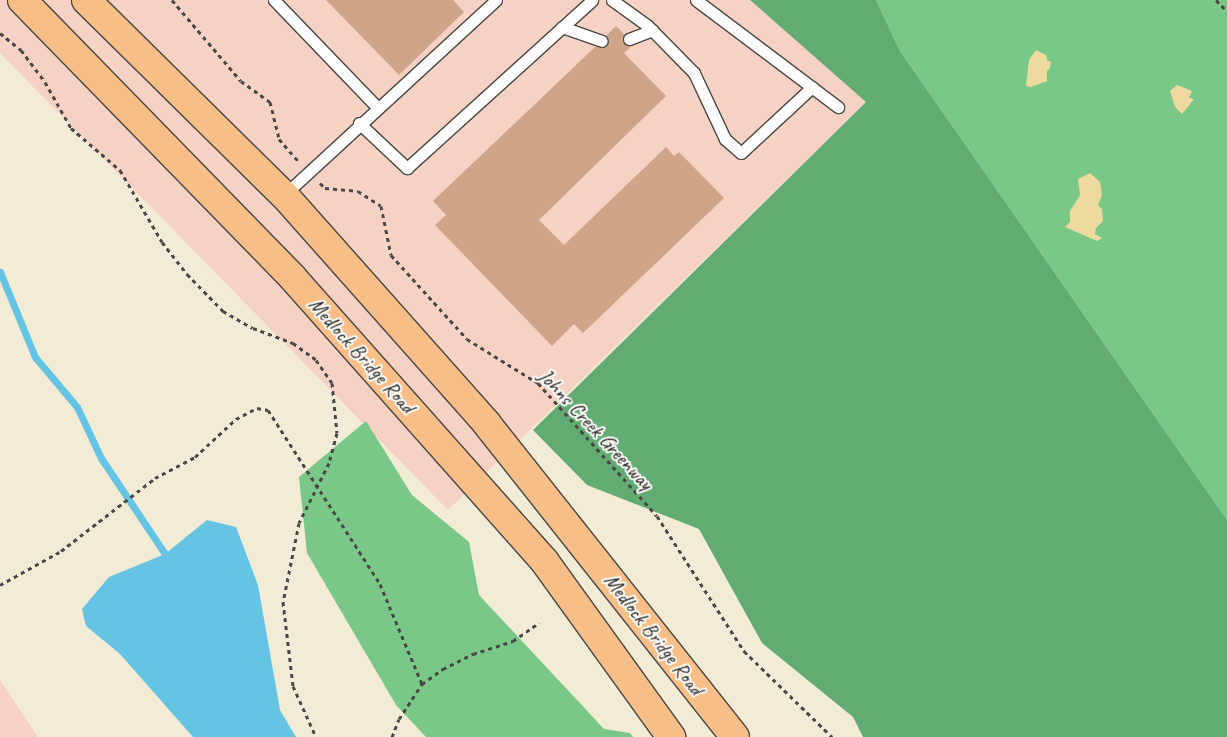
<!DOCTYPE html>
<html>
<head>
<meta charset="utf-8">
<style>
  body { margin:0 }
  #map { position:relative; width:1227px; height:737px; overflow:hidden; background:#f2ebd5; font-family:Caveat,sans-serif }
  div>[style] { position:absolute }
  .built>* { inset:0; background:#f6d2c4 }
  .green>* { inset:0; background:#79c888 }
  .forest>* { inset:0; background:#62ac74 }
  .sand>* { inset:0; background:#eeda9e }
  .water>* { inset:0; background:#65c4e3 }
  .stream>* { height:7px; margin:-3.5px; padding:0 3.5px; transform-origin:3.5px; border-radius:3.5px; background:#65c4e3 }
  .building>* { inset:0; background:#d0a488 }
  .path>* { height:3px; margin-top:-1.5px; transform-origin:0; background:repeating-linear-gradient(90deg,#494844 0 4px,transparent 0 8px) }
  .roads { filter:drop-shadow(1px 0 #494844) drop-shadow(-1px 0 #494844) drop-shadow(0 1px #494844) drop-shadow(0 -1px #494844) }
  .service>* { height:11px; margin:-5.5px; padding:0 5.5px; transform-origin:5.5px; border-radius:5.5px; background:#fff }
  .trunk>* { height:28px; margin:-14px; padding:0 14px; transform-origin:14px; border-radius:14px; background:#f7be88 }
  span { translate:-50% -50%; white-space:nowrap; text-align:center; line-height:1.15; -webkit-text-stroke:4px #fdfcf7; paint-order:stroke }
  .street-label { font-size:21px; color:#2b2b2b }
</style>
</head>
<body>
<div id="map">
  <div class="built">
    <i style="clip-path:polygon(0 0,750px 0,867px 101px,448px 510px,0 53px)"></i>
    <i style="clip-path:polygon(0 680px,38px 737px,0 737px)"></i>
  </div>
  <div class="green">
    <i style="clip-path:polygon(876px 0,1227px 0,1227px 520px,900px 51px)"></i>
    <i style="clip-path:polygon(366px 421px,412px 495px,469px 542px,479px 595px,604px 729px,630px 733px,633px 737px,426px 737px,396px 705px,307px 553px,299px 477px)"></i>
  </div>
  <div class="forest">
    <i style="clip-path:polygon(750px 0,876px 0,900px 51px,1227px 520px,1227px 737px,863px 737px,853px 717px,762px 643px,699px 529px,587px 485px,533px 430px,866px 102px)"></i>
  </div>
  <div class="sand">
    <i style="clip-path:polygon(1036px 50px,1046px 55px,1047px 60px,1051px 62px,1050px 68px,1047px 71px,1047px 81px,1031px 87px,1026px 86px,1029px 60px)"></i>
    <i style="clip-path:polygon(1177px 85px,1192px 91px,1189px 98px,1194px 99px,1182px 114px,1175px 107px,1170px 91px)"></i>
    <i style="clip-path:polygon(1090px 173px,1100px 182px,1102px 195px,1098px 205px,1102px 209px,1103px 221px,1096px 228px,1095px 234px,1102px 238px,1097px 241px,1065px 227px,1070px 222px,1070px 211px,1080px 195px,1078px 179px)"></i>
  </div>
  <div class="water">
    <i style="clip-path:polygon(207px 520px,236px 527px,258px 585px,280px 710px,296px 737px,193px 737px,120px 654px,86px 626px,82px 609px,109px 577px,165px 554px)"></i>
  </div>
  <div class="stream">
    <i style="left:0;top:272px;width:92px;rotate:67.6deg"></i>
    <i style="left:35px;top:357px;width:65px;rotate:50deg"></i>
    <i style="left:77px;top:407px;width:56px;rotate:64.8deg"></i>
    <i style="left:101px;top:458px;width:115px;rotate:56.3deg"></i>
  </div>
  <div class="building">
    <i style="clip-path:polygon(326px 0,453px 0,464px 12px,399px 75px)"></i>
    <i style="clip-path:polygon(616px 26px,624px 34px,624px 44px,632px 46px,624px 53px,666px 96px,539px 220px,564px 245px,666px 147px,674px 156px,679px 152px,724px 198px,583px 333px,574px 324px,552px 346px,435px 225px,446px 215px,433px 201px,595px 47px,607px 46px,607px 35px)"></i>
  </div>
  <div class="path">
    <i style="left:172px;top:0;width:106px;rotate:49.6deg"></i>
    <i style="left:241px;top:81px;width:36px;rotate:36deg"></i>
    <i style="left:270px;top:102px;width:38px;rotate:76deg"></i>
    <i style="left:279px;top:139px;width:29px;rotate:49deg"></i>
    <i style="left:1216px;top:0;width:16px;rotate:45deg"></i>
    <i style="left:0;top:33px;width:27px;rotate:39deg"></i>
    <i style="left:21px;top:50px;width:40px;rotate:53deg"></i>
    <i style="left:45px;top:82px;width:53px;rotate:60.5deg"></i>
    <i style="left:71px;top:128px;width:65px;rotate:40.6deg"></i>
    <i style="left:120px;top:170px;width:83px;rotate:59.7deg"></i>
    <i style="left:162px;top:242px;width:41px;rotate:52deg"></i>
    <i style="left:187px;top:274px;width:52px;rotate:45.8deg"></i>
    <i style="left:223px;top:311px;width:34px;rotate:30deg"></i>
    <i style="left:253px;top:328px;width:43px;rotate:20.6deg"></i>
    <i style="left:293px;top:343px;width:29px;rotate:36deg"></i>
    <i style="left:316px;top:360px;width:28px;rotate:55deg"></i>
    <i style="left:332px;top:383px;width:50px;rotate:84.3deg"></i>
    <i style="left:337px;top:433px;width:31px;rotate:105deg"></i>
    <i style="left:329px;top:463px;width:67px;rotate:116.6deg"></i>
    <i style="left:299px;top:523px;width:81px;rotate:101.4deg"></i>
    <i style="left:283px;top:602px;width:85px;rotate:83.2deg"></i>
    <i style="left:293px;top:686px;width:56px;rotate:65.7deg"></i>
    <i style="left:320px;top:183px;width:7px;rotate:45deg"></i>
    <i style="left:325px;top:188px;width:33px;rotate:5deg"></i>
    <i style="left:358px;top:191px;width:27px;rotate:33deg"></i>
    <i style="left:381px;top:206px;width:50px;rotate:78.5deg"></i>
    <i style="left:391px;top:255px;width:113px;rotate:47.9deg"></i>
    <i style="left:467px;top:339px;width:84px;rotate:31.8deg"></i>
    <i style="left:538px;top:383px;width:178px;rotate:48.2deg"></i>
    <i style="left:657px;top:516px;width:161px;rotate:57.2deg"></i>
    <i style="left:744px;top:651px;width:123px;rotate:44.3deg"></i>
    <i style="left:0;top:585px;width:70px;rotate:-29.1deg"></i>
    <i style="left:61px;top:551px;width:119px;rotate:-37.8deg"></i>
    <i style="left:155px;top:478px;width:45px;rotate:-27.7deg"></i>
    <i style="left:195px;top:457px;width:56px;rotate:-42.8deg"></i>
    <i style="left:236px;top:419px;width:24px;rotate:-28deg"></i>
    <i style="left:257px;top:408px;width:11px;rotate:10deg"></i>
    <i style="left:268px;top:410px;width:207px;rotate:57.2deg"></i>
    <i style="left:380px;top:584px;width:108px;rotate:67.2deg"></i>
    <i style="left:392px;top:737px;width:19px;rotate:-69deg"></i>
    <i style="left:399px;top:719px;width:42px;rotate:-56.7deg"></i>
    <i style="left:422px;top:684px;width:26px;rotate:-36deg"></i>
    <i style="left:443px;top:669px;width:34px;rotate:-27deg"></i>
    <i style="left:473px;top:654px;width:42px;rotate:-18deg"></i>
    <i style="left:513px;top:641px;width:32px;rotate:-35deg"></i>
  </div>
  <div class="roads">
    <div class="service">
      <i style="left:274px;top:0;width:149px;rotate:46.1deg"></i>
      <i style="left:612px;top:0;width:44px;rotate:35.8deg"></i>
      <i style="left:648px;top:26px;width:66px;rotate:45.6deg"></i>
      <i style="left:694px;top:73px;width:73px;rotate:64.8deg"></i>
      <i style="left:725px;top:139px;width:21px;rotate:41deg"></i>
      <i style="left:741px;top:153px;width:97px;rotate:-42.9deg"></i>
      <i style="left:696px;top:0;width:178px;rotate:37deg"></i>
      <i style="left:562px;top:27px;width:42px;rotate:19.3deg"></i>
      <i style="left:629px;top:39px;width:25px;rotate:-21deg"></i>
      <i style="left:359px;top:123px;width:66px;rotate:43.2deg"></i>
      <i style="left:407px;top:168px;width:250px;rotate:-42.2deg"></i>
      <i style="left:284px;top:195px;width:288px;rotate:-42.6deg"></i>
    </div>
    <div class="trunk">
      <i style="left:22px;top:0;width:388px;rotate:45.7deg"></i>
      <i style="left:293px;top:278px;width:380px;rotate:48.4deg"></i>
      <i style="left:545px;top:562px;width:216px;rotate:54.2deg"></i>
      <i style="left:86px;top:0;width:278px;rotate:44.6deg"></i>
      <i style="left:284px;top:195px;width:306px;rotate:48.4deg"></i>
      <i style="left:487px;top:424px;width:399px;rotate:51.6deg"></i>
    </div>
  </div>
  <div class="street-label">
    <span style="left:362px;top:355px;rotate:48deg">Medlock Bridge Road</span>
    <span style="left:596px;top:429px;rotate:47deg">Johns Creek Greenway</span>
    <span style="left:654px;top:634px;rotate:52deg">Medlock Bridge Road</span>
  </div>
</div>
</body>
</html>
